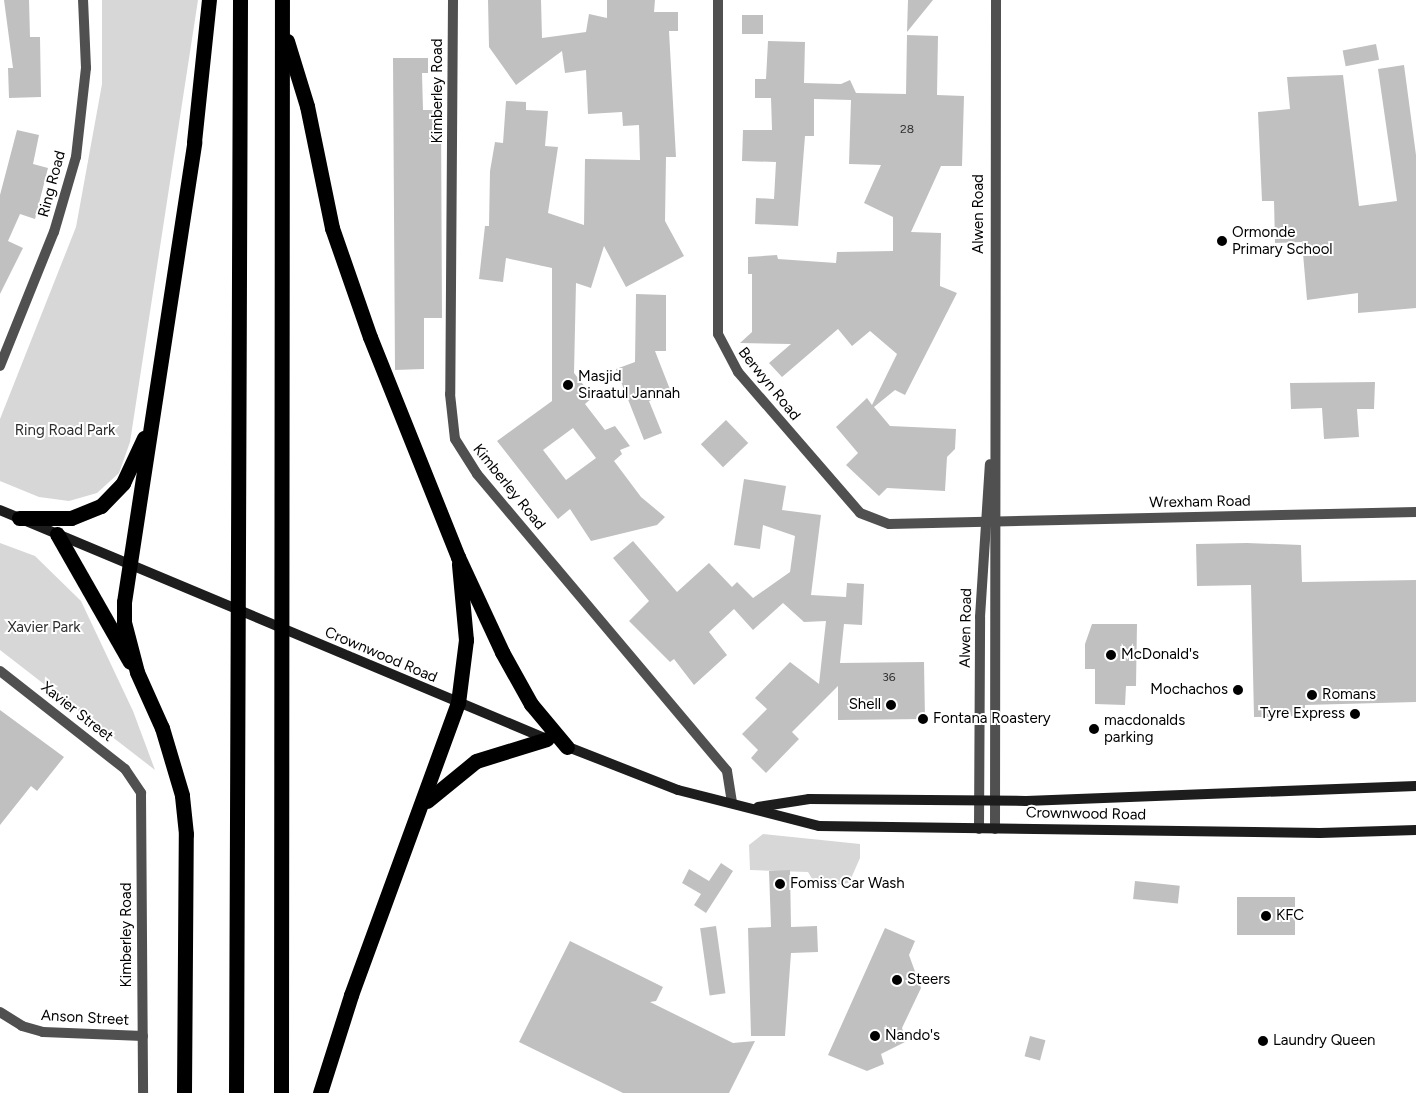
<!DOCTYPE html>
<html>
<head>
<meta charset="utf-8">
<style>
  body { margin:0 }
  #map { position:relative; width:1416px; height:1093px; overflow:hidden; background:#fff; font-family:Figtree,sans-serif }
  div>[style] { position:absolute }
  .green>* { inset:0; background:#d7d7d7 }
  .building>* { inset:0; background:#c0c0c0; transform-origin:0 0 }
  .minor>* { height:10px; margin:-5px; padding:0 5px; transform-origin:5px; border-radius:5px; background:#505050 }
  .secondary>* { height:10px; margin:-5px; padding:0 5px; transform-origin:5px; border-radius:5px; background:#1d1d1d }
  .motorway>* { height:15px; margin:-7.5px; padding:0 7.5px; transform-origin:7.5px; border-radius:7.5px; background:#000 }
  .dots>* { width:14px; height:14px; translate:-50% -50%; box-sizing:border-box; border:2px solid #fff; border-radius:50% }
  span { translate:-50% -50%; white-space:nowrap; text-align:center; line-height:1.15; -webkit-text-stroke:4px #fff; paint-order:stroke }
  .number-label { font-size:12px; color:#303030 }
  .number-label span { -webkit-text-stroke-width:0 }
  .street-label { font-size:15px; color:#000 }
  .poi-label { font-size:15px; color:#000 }
  .left { translate:0 -50%; text-align:left }
  .right { translate:-100% -50%; text-align:right }
  .park-label { font-size:15px; color:#2e2e2e }
</style>
</head>
<body>
<div id="map">
  <div class="green">
    <i style="clip-path:polygon(102px 0,198px 0,130px 442px,119px 473px,97px 493px,69px 501px,39px 497px,0 481px,0 419px,76px 227px,102px 84px)"></i>
    <i style="clip-path:polygon(0 543px,35px 556px,81px 601px,133px 711px,155px 770px,0 650px)"></i>
    <i style="clip-path:polygon(763px 834px,860px 844px,860px 858px,849px 883px,817px 887px,808px 872px,750px 870px,749px 845px)"></i>
  </div>
  <div class="building">
    <i style="clip-path:polygon(4px 0,29px 0,30px 37px,40px 37px,41px 97px,9px 98px,8px 68px,13px 68px)"></i>
    <i style="clip-path:polygon(evenodd,488px 0,541px 0,542px 38px,586px 32px,589px 14px,607px 18px,607px 0,655px 0,654px 12px,678px 12px,678px 31px,669px 31px,676px 157px,666px 157px,665px 221px,684px 256px,626px 287px,604px 246px,591px 288px,576px 283px,574px 373px,593px 397px,585px 404px,605px 430px,615px 426px,630px 446px,620px 450px,622px 454px,614px 461px,641px 497px,665px 517px,657px 525px,591px 541px,570px 509px,558px 519px,497px 441px,552px 401px,552px 268px,506px 258px,503px 282px,479px 279px,485px 226px,489px 226px,490px 171px,495px 142px,503px 143px,506px 101px,526px 102px,526px 110px,548px 111px,545px 146px,558px 147px,548px 213px,584px 225px,585px 159px,640px 160px,639px 125px,623px 126px,622px 112px,588px 114px,586px 70px,565px 73px,562px 51px,516px 85px,489px 47px,488px 0,573px 428px,596px 458px,566px 480px,543px 450px,573px 428px)"></i>
    <i style="clip-path:polygon(908px 0,933px 0,907px 32px)"></i>
    <i style="left:742px;top:15px;width:21px;height:19px"></i>
    <i style="clip-path:polygon(907px 35px,938px 36px,937px 95px,964px 96px,962px 166px,941px 166px,911px 232px,941px 233px,940px 286px,957px 293px,905px 395px,895px 390px,874px 407px,890px 426px,956px 429px,955px 449px,947px 457px,945px 491px,887px 488px,879px 496px,846px 465px,858px 453px,836px 427px,867px 398px,872px 405px,897px 354px,870px 331px,852px 346px,838px 329px,782px 377px,769px 363px,791px 344px,740px 343px,752px 332px,752px 274px,748px 274px,748px 257px,777px 255px,778px 259px,836px 263px,837px 252px,893px 251px,893px 217px,864px 203px,881px 165px,849px 164px,851px 100px,814px 99px,814px 136px,805px 136px,798px 226px,755px 224px,756px 198px,774px 199px,776px 162px,742px 161px,743px 130px,772px 130px,771px 98px,755px 98px,755px 79px,766px 79px,768px 41px,805px 42px,804px 83px,841px 84px,850px 80px,856px 93px,906px 94px)"></i>
    <i style="left:1376px;top:44px;width:16px;height:34px;rotate:79deg"></i>
    <i style="clip-path:polygon(393px 58px,428px 58px,428px 73px,422px 73px,423px 110px,441px 110px,442px 318px,424px 318px,424px 369px,395px 370px)"></i>
    <i style="clip-path:polygon(1404px 65px,1416px 155px,1416px 308px,1358px 313px,1358px 293px,1307px 300px,1302px 242px,1275px 243px,1274px 201px,1262px 201px,1258px 112px,1290px 109px,1287px 77px,1343px 75px,1359px 206px,1397px 201px,1378px 69px)"></i>
    <i style="clip-path:polygon(17px 130px,39px 135px,33px 164px,48px 168px,35px 219px,20px 214px,8px 241px,23px 248px,0 294px,0 195px)"></i>
    <i style="clip-path:polygon(636px 294px,666px 295px,666px 351px,655px 351px,671px 392px,649px 401px,662px 433px,644px 440px,616px 369px,635px 362px)"></i>
    <i style="clip-path:polygon(1375px 382px,1374px 409px,1357px 409px,1359px 437px,1324px 439px,1322px 408px,1291px 409px,1290px 383px)"></i>
    <i style="left:726px;top:420px;width:32px;height:35px;rotate:46deg"></i>
    <i style="clip-path:polygon(744px 479px,786px 486px,782px 510px,821px 515px,811px 595px,846px 597px,847px 583px,864px 584px,862px 625px,844px 624px,840px 663px,924px 662px,925px 719px,838px 720px,838px 686px,792px 732px,799px 739px,766px 773px,751px 758px,758px 750px,742px 734px,767px 709px,755px 698px,790px 662px,819px 684px,826px 621px,804px 622px,783px 603px,753px 630px,734px 609px,709px 632px,727px 655px,694px 685px,674px 659px,670px 662px,629px 621px,649px 601px,613px 558px,633px 541px,677px 592px,709px 563px,732px 587px,737px 582px,753px 598px,790px 572px,795px 536px,763px 525px,760px 549px,734px 545px)"></i>
    <i style="clip-path:polygon(1247px 543px,1301px 545px,1302px 582px,1416px 580px,1416px 702px,1305px 705px,1305px 716px,1254px 717px,1251px 585px,1197px 586px,1196px 544px)"></i>
    <i style="clip-path:polygon(1092px 624px,1137px 624px,1136px 686px,1126px 686px,1125px 705px,1095px 704px,1095px 669px,1085px 669px,1085px 644px)"></i>
    <i style="clip-path:polygon(0 710px,64px 757px,37px 791px,31px 786px,0 825px)"></i>
    <i style="clip-path:polygon(721px 863px,733px 871px,706px 913px,694px 905px,701px 894px,682px 883px,689px 869px,709px 881px)"></i>
    <i style="clip-path:polygon(790px 870px,791px 927px,817px 926px,818px 952px,791px 953px,785px 1036px,751px 1036px,748px 928px,771px 927px,769px 871px)"></i>
    <i style="left:1135px;top:881px;width:45px;height:18px;rotate:6deg"></i>
    <i style="left:1295px;top:897px;width:38px;height:58px;rotate:90deg"></i>
    <i style="left:716px;top:926px;width:68px;height:16px;rotate:82deg"></i>
    <i style="clip-path:polygon(885px 928px,915px 941px,909px 955px,921px 988px,902px 1028px,907px 1041px,881px 1054px,884px 1064px,867px 1071px,828px 1055px)"></i>
    <i style="clip-path:polygon(570px 941px,663px 987px,656px 1001px,650px 1002px,733px 1043px,755px 1041px,729px 1093px,623px 1093px,519px 1042px)"></i>
    <i style="left:1030px;top:1036px;width:16px;height:21px;rotate:15deg"></i>
  </div>
  <div class="minor">
    <i style="left:453px;top:0;width:394px;rotate:90.4deg"></i>
    <i style="left:450px;top:394px;width:45px;rotate:83.7deg"></i>
    <i style="left:455px;top:439px;width:41px;rotate:57.8deg"></i>
    <i style="left:477px;top:474px;width:388px;rotate:49.9deg"></i>
    <i style="left:727px;top:771px;width:32px;rotate:81deg"></i>
    <i style="left:718px;top:0;width:334px;rotate:90deg"></i>
    <i style="left:718px;top:334px;width:43px;rotate:62.2deg"></i>
    <i style="left:738px;top:372px;width:186px;rotate:49.1deg"></i>
    <i style="left:860px;top:513px;width:31px;rotate:21deg"></i>
    <i style="left:889px;top:524px;width:527px;rotate:-1.3deg"></i>
    <i style="left:0;top:366px;width:144px;rotate:-68.1deg"></i>
    <i style="left:54px;top:232px;width:78px;rotate:-73.7deg"></i>
    <i style="left:76px;top:157px;width:90px;rotate:-83.6deg"></i>
    <i style="left:86px;top:68px;width:68px;rotate:-92.5deg"></i>
    <i style="left:0;top:671px;width:159px;rotate:38.1deg"></i>
    <i style="left:125px;top:769px;width:29px;rotate:56deg"></i>
    <i style="left:141px;top:793px;width:300px;rotate:89.6deg"></i>
    <i style="left:979px;top:829px;width:212px;rotate:-89.7deg"></i>
    <i style="left:980px;top:617px;width:153px;rotate:-86.3deg"></i>
    <i style="left:995px;top:829px;width:829px;rotate:-89.93deg"></i>
    <i style="left:0;top:1012px;width:26px;rotate:32deg"></i>
    <i style="left:22px;top:1026px;width:22px;rotate:16deg"></i>
    <i style="left:43px;top:1032px;width:100px;rotate:2.3deg"></i>
  </div>
  <div class="secondary">
    <i style="left:0;top:510px;width:593px;rotate:22.72deg"></i>
    <i style="left:563px;top:745px;width:123px;rotate:21.4deg"></i>
    <i style="left:678px;top:790px;width:146px;rotate:14.3deg"></i>
    <i style="left:819px;top:826px;width:501px;rotate:0.8deg"></i>
    <i style="left:1320px;top:833px;width:96px;rotate:-1.8deg"></i>
    <i style="left:758px;top:807px;width:52px;rotate:-8.9deg"></i>
    <i style="left:809px;top:799px;width:217px;rotate:0.5deg"></i>
    <i style="left:1026px;top:801px;width:390px;rotate:-2.2deg"></i>
  </div>
  <div class="motorway">
    <i style="left:287px;top:41px;width:68px;rotate:72.9deg"></i>
    <i style="left:307px;top:106px;width:125px;rotate:78.4deg"></i>
    <i style="left:332px;top:228px;width:115px;rotate:70.8deg"></i>
    <i style="left:370px;top:337px;width:237px;rotate:68.2deg"></i>
    <i style="left:458px;top:557px;width:105px;rotate:65.1deg"></i>
    <i style="left:502px;top:652px;width:60px;rotate:60.9deg"></i>
    <i style="left:531px;top:704px;width:56px;rotate:50.1deg"></i>
    <i style="left:19px;top:518px;width:52px"></i>
    <i style="left:71px;top:518px;width:32px;rotate:-22deg"></i>
    <i style="left:101px;top:506px;width:32px;rotate:-46deg"></i>
    <i style="left:123px;top:483px;width:50px;rotate:-65deg"></i>
    <i style="left:57px;top:534px;width:147px;rotate:60.3deg"></i>
    <i style="left:427px;top:801px;width:63px;rotate:-39.2deg"></i>
    <i style="left:476px;top:761px;width:74px;rotate:-17.2deg"></i>
    <i style="left:184px;top:1093px;width:259px;rotate:-89.6deg"></i>
    <i style="left:186px;top:834px;width:39px;rotate:-96deg"></i>
    <i style="left:182px;top:795px;width:70px;rotate:-106.6deg"></i>
    <i style="left:162px;top:728px;width:61px;rotate:-114.1deg"></i>
    <i style="left:137px;top:672px;width:52px;rotate:-104.6deg"></i>
    <i style="left:124px;top:622px;width:20px;rotate:-90deg"></i>
    <i style="left:124px;top:602px;width:465px;rotate:-81.3deg"></i>
    <i style="left:194px;top:142px;width:143px;rotate:-84deg"></i>
    <i style="left:236px;top:1093px;width:1093px;rotate:-89.79deg"></i>
    <i style="left:281px;top:1093px;width:1093px;rotate:-89.95deg"></i>
    <i style="left:320px;top:1093px;width:103px;rotate:-72.4deg"></i>
    <i style="left:351px;top:995px;width:311px;rotate:-69.9deg"></i>
    <i style="left:458px;top:703px;width:64px;rotate:-82.8deg"></i>
    <i style="left:466px;top:640px;width:76px;rotate:-95.3deg"></i>
  </div>
  <div class="dots">
    <i style="left:1222px;top:241px;background:#000"></i>
    <i style="left:568px;top:385px;background:#000"></i>
    <i style="left:1111px;top:655px;background:#000"></i>
    <i style="left:1238px;top:690px;background:#000"></i>
    <i style="left:1312px;top:695px;background:#000"></i>
    <i style="left:891px;top:705px;background:#000"></i>
    <i style="left:1355px;top:714px;background:#000"></i>
    <i style="left:923px;top:719px;background:#000"></i>
    <i style="left:1094px;top:729px;background:#000"></i>
    <i style="left:780px;top:884px;background:#000"></i>
    <i style="left:1266px;top:916px;background:#000"></i>
    <i style="left:897px;top:980px;background:#000"></i>
    <i style="left:875px;top:1036px;background:#000"></i>
    <i style="left:1263px;top:1041px;background:#000"></i>
  </div>
  <div class="number-label">
    <span style="left:907px;top:130px">28</span>
    <span style="left:889px;top:678px">36</span>
  </div>
  <div class="street-label">
    <span style="left:438px;top:91px;rotate:-90deg">Kimberley Road</span>
    <span style="left:52px;top:184px;rotate:-75deg">Ring Road</span>
    <span style="left:979px;top:214px;rotate:-90deg">Alwen Road</span>
    <span style="left:769px;top:384px;rotate:51deg">Berwyn Road</span>
    <span style="left:509px;top:487px;rotate:51deg">Kimberley Road</span>
    <span style="left:1200px;top:502px;rotate:-1deg">Wrexham Road</span>
    <span style="left:966px;top:628px;rotate:-89deg">Alwen Road</span>
    <span style="left:381px;top:655px;rotate:23deg">Crownwood Road</span>
    <span style="left:77px;top:712px;rotate:38deg">Xavier Street</span>
    <span style="left:1086px;top:814px;rotate:1deg">Crownwood Road</span>
    <span style="left:127px;top:935px;rotate:-90deg">Kimberley Road</span>
    <span style="left:85px;top:1018px;rotate:3deg">Anson Street</span>
  </div>
  <div class="poi-label">
    <span class="left" style="left:1232px;top:241px">Ormonde<br>Primary School</span>
    <span class="left" style="left:578px;top:385px">Masjid<br>Siraatul Jannah</span>
    <span class="left" style="left:1121px;top:655px">McDonald's</span>
    <span class="right" style="left:1228px;top:690px">Mochachos</span>
    <span class="left" style="left:1322px;top:695px">Romans</span>
    <span class="right" style="left:881px;top:705px">Shell</span>
    <span class="right" style="left:1345px;top:714px">Tyre Express</span>
    <span class="left" style="left:933px;top:719px">Fontana Roastery</span>
    <span class="left" style="left:1104px;top:729px">macdonalds<br>parking</span>
    <span class="left" style="left:790px;top:884px">Fomiss Car Wash</span>
    <span class="left" style="left:1276px;top:916px">KFC</span>
    <span class="left" style="left:907px;top:980px">Steers</span>
    <span class="left" style="left:885px;top:1036px">Nando's</span>
    <span class="left" style="left:1273px;top:1041px">Laundry Queen</span>
  </div>
  <div class="park-label">
    <span style="left:65px;top:431px">Ring Road Park</span>
    <span style="left:44px;top:628px">Xavier Park</span>
  </div>
</div>
</body>
</html>
